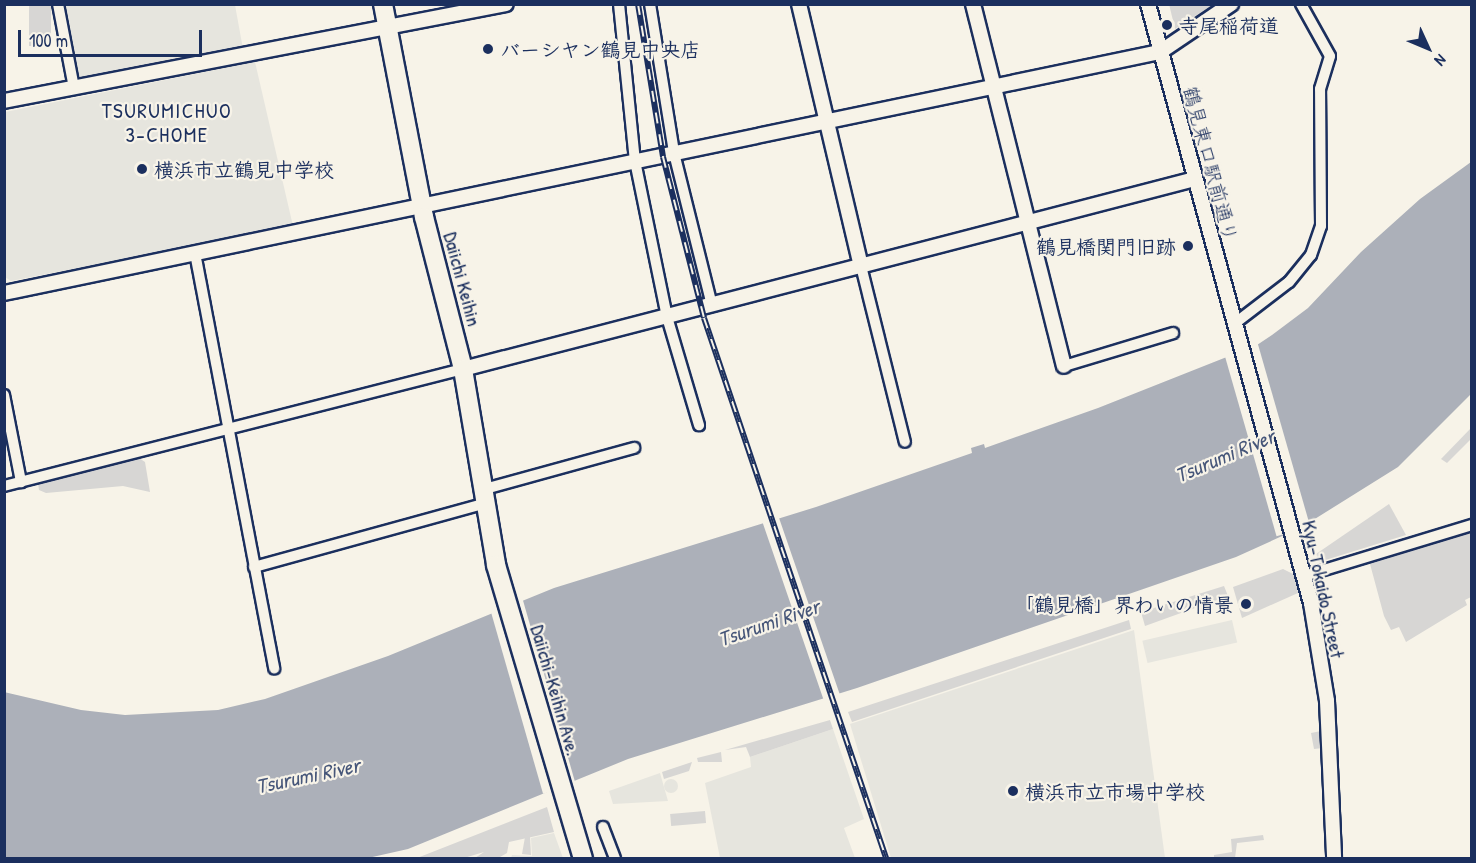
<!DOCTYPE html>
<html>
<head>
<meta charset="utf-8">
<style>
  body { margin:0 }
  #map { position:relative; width:1476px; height:863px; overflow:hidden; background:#f7f3e8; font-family:"Patrick Hand","Klee One",sans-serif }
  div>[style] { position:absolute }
  .built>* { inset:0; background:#e6e5de; transform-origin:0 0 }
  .round { border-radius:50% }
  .green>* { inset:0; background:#d7d6d4; transform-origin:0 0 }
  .water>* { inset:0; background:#acb0b9 }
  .pier>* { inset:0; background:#f7f3e8; transform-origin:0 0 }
  .roads { filter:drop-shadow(2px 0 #1b2f5e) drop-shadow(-2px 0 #1b2f5e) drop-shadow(0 2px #1b2f5e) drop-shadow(0 -2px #1b2f5e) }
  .street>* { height:10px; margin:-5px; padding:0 5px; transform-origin:5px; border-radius:5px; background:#f7f3e8 }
  .secondary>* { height:14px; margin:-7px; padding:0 7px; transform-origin:7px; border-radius:7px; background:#f7f3e8 }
  .highway>* { height:18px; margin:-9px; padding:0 9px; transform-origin:9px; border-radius:9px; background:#f7f3e8 }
  .rail>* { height:6px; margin-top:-3px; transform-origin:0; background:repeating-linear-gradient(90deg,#f7f3e8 0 11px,#1b2f5e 0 22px); box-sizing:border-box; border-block:2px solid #1b2f5e }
  .dots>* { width:16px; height:16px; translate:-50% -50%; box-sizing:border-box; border:3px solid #f7f3e8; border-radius:50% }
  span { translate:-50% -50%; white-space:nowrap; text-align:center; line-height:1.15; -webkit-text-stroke:4.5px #f7f3e8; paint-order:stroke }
  .poi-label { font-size:20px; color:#1b2f5e; font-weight:700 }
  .left { translate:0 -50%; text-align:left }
  .right { translate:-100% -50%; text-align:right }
  .street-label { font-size:20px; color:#1b2f5e }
  .neighbourhood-label { font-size:21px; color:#1b2f5e; letter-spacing:1.5px }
  .water-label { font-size:21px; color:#465679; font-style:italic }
  .frame { position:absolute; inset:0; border:6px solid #1b2f5e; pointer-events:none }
  .north { position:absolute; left:1398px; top:18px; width:60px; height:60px; -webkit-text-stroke:4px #f7f3e8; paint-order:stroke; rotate:134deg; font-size:16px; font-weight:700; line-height:24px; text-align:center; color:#1b2f5e }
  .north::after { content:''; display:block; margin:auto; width:21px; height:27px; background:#1b2f5e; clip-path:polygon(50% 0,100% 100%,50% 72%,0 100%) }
  .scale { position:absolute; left:18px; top:30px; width:184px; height:27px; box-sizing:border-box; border:3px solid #1b2f5e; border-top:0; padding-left:8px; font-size:18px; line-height:21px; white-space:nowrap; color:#1b2f5e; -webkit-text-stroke:4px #f7f3e8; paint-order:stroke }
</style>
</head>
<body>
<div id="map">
  <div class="built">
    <i style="clip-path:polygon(62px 5px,235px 5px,243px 49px,77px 80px)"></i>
    <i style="clip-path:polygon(255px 62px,293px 226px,11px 281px,5px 277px,5px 112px)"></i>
    <i style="left:1232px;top:620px;width:23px;height:92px;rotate:77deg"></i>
    <i style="clip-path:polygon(1134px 630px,1165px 858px,891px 858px,850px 724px)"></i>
    <i style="clip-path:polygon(833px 729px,864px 819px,844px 828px,855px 858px,720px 858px,705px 783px,751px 767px,750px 757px)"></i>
    <i style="clip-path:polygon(660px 773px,668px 801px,613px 804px,609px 791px)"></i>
    <i class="round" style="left:664px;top:779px;width:14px;height:14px"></i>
    <i style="clip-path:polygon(554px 833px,563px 858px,511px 858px,512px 855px,532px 856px,531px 838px)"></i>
  </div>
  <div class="green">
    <i style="clip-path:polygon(1169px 4px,1212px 4px,1212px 5px,1175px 29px)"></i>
    <i style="left:29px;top:5px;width:22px;height:41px"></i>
    <i style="clip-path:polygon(1471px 428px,1471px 439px,1447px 463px,1441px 459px)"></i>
    <i style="clip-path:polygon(139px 458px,145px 462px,150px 492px,123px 486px,46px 493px,39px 490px,38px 483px)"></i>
    <i style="clip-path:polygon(1389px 504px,1406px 535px,1319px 562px,1316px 554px)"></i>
    <i style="clip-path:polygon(1471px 532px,1471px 597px,1465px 600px,1467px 605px,1406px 642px,1399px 627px,1391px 630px,1384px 616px,1370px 564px)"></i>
    <i style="clip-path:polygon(1283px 569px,1295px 575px,1298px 593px,1242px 618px,1233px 587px)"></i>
    <i style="clip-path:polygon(1224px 586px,1228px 596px,1145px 626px,1141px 612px)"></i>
    <i style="clip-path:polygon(1129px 620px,1131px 629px,852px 722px,848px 712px)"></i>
    <i style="clip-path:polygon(830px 720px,833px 729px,750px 757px,746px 747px,725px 750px)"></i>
    <i style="clip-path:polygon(1321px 731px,1323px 748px,1314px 749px,1311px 733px)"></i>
    <i style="clip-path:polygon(721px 752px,722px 762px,698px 762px,697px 758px)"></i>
    <i style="clip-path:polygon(692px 762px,689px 771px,664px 779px,662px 772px)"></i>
    <i style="clip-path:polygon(547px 807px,554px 832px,509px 842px,507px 853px,500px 857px,475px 858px,484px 852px,464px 858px,417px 858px)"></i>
    <i style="left:705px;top:811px;width:12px;height:35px;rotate:85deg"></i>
    <i style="clip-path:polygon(1263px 835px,1264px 840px,1237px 843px,1235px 858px,1214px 858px,1214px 855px,1232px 852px,1231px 839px)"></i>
    <i style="clip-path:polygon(525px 837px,530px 837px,531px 855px,522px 854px)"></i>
  </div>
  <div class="water">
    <i style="clip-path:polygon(1471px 162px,1471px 394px,1398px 467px,1302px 527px,1236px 557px,857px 688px,628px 759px,408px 849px,368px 858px,5px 858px,4px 692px,81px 710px,125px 715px,218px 710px,265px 699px,388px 656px,554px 588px,816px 507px,972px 453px,971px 448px,984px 444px,985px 448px,1098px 408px,1257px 345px,1272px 335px,1308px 308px,1361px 252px,1420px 199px)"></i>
  </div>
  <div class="pier">
    <i style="left:1257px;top:341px;width:193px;height:35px;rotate:74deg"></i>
    <i style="left:778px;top:515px;width:191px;height:17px;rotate:71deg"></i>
    <i style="left:522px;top:597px;width:195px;height:34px;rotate:74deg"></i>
  </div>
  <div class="roads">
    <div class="street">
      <i style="left:58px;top:4px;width:86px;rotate:79.2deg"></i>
      <i style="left:619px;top:4px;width:158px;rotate:84.2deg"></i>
      <i style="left:635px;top:161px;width:159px;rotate:78.4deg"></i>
      <i style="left:667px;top:317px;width:113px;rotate:73.5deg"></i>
      <i style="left:650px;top:4px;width:151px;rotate:80.8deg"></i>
      <i style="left:674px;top:153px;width:157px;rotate:76deg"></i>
      <i style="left:195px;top:253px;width:423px;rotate:79.2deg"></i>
      <i style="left:861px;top:266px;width:181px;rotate:76deg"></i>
      <i style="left:1234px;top:324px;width:69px;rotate:-37.4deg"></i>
      <i style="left:1289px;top:282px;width:35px;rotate:-51deg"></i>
      <i style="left:1311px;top:255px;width:31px;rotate:-71deg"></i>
      <i style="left:1321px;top:226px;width:137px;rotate:-90.4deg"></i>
      <i style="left:1320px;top:89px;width:34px;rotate:-73deg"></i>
      <i style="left:1330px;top:56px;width:60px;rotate:-119.1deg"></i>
      <i style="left:1064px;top:366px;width:114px;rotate:-16.8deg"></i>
      <i style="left:4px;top:395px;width:89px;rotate:78.9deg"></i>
      <i style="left:4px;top:486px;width:474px;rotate:-14.3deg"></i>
      <i style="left:481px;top:490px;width:159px;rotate:-15.4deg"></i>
      <i style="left:254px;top:567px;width:238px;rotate:-15.4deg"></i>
      <i style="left:1304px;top:576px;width:176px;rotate:-16.9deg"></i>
      <i style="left:603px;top:827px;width:33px;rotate:69deg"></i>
    </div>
    <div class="secondary">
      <i style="left:799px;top:4px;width:269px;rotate:76.7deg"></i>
      <i style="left:973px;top:4px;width:373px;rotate:75.9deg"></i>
      <i style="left:1148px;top:4px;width:621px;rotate:74.78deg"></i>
      <i style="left:1311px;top:603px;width:99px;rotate:80.7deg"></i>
      <i style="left:1327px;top:701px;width:157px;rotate:87.4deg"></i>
      <i style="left:4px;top:101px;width:511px;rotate:-10.94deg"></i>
      <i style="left:4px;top:293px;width:1181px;rotate:-11.78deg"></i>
      <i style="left:1160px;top:52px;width:86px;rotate:-34.1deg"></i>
      <i style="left:463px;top:369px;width:756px;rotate:-14.55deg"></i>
    </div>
    <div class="highway">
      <i style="left:383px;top:4px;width:217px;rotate:79.1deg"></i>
      <i style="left:424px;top:217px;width:157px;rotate:75.6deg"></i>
      <i style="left:463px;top:369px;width:199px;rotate:80.4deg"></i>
      <i style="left:496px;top:565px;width:306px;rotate:73.5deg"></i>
    </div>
  </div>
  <div class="rail">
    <i style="left:638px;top:4px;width:155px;rotate:80.7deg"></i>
    <i style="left:663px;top:157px;width:166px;rotate:75.7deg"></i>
    <i style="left:704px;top:318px;width:570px;rotate:71.37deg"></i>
  </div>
  <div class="dots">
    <i style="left:1167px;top:25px;background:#1b2f5e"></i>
    <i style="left:488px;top:49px;background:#1b2f5e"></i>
    <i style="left:142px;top:169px;background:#1b2f5e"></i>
    <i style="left:1188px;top:246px;background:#1b2f5e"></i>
    <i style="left:1246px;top:604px;background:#1b2f5e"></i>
    <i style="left:1013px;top:791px;background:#1b2f5e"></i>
  </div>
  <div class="poi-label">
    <span class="left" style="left:1179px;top:25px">寺尾稲荷道</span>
    <span class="left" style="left:500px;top:49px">バーシヤン鶴見中央店</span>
    <span class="left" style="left:154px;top:169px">横浜市立鶴見中学校</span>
    <span class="right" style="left:1176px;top:246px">鶴見橋関門旧跡</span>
    <span class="right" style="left:1234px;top:604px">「鶴見橋」界わいの情景</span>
    <span class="left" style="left:1025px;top:791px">横浜市立市場中学校</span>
  </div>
  <div class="street-label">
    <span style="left:1211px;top:164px;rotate:75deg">鶴見東口駅前通り</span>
    <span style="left:463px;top:279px;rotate:75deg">Daiichi Keihin</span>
    <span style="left:1324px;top:589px;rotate:78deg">Kyu-Tokaido Street</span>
    <span style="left:556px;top:690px;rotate:74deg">Daiichi-Keihin Ave.</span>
  </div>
  <div class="neighbourhood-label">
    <span style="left:167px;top:123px">TSURUMICHUO<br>3-CHOME</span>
  </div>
  <div class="water-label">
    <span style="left:1225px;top:456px;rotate:-23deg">Tsurumi River</span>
    <span style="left:769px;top:623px;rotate:-19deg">Tsurumi River</span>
    <span style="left:308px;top:776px;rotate:-12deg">Tsurumi River</span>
  </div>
  <div class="frame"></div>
  <div class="north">N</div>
  <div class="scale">100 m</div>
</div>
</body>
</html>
